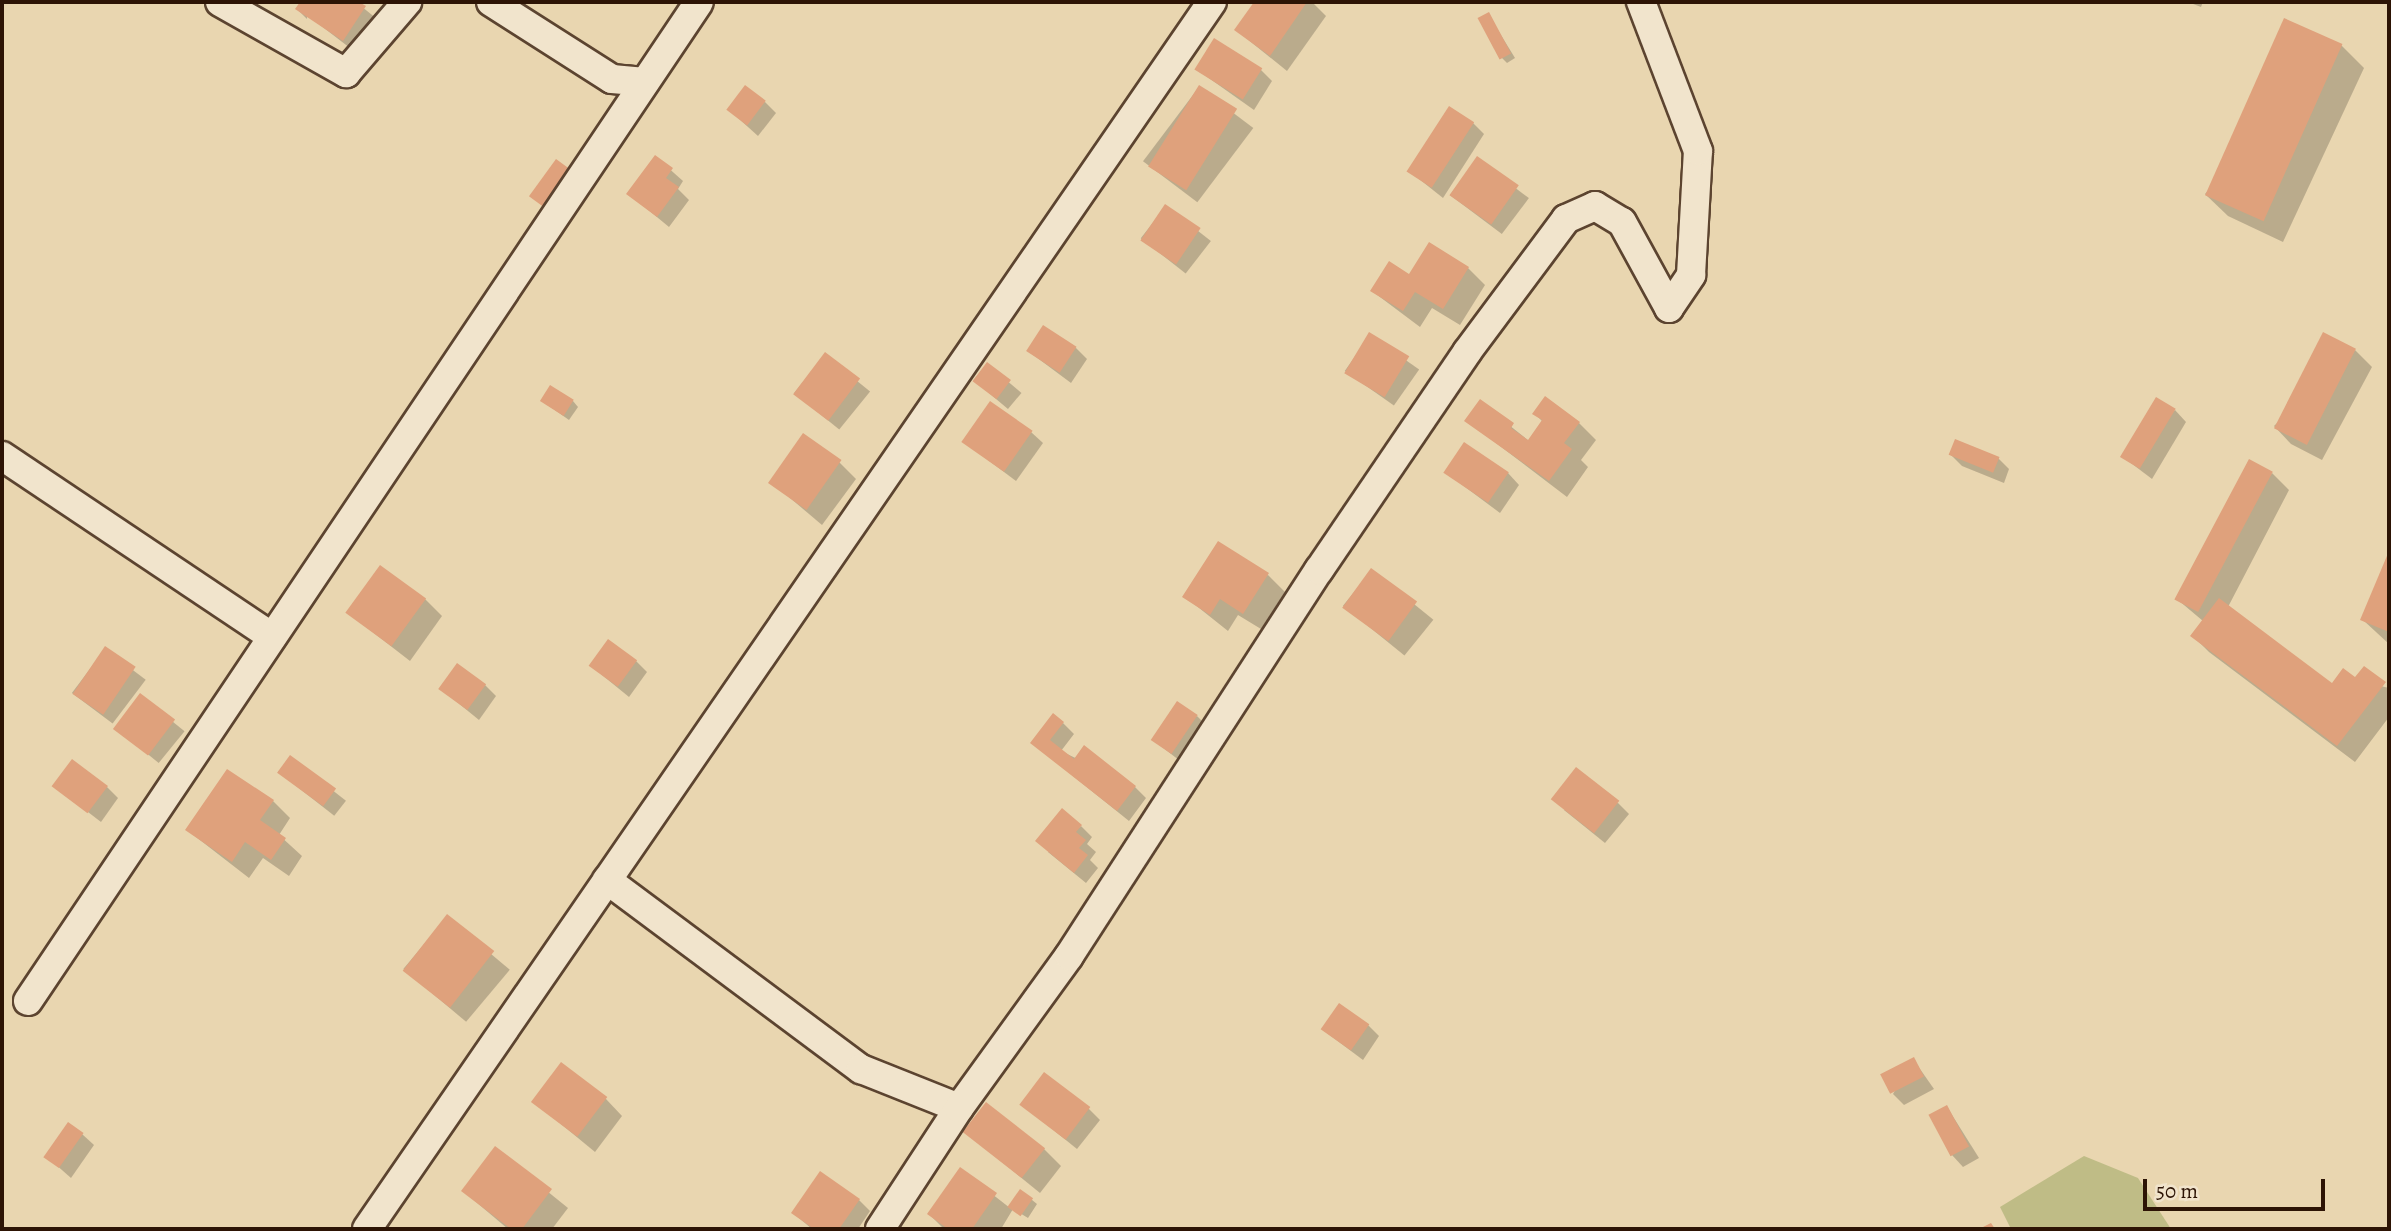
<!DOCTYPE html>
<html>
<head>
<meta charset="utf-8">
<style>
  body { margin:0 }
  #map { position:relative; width:2391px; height:1231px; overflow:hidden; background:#e9d6b0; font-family:Alegreya,serif }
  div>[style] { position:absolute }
  .green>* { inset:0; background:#bfbc86 }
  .shadow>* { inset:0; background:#0003; transform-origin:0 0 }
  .building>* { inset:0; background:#dfa17c; transform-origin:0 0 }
  .roads { filter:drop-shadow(2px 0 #5c4430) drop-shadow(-2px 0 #5c4430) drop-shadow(0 2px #5c4430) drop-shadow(0 -2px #5c4430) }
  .minor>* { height:28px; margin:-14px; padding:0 14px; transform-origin:14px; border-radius:14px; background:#f1e4cc }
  span { translate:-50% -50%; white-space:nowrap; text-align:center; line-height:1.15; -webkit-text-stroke:6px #f1e4cc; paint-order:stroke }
  .frame { position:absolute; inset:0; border:4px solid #2d1405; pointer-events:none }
  .scale { position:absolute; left:2143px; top:1179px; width:182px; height:32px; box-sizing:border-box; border:4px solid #2d1405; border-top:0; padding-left:9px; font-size:21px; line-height:24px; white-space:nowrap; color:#2d1405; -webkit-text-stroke:5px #f1e4cc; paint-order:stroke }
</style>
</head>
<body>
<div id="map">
  <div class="green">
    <i style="clip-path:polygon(2084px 1156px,2138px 1178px,2171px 1229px,2011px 1229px,2000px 1207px)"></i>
  </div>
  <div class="shadow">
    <i style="clip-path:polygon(302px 2px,356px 2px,377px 19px,350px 48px,307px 15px,307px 19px,297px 9px)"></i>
    <i style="clip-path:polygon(1256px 2px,1312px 2px,1326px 16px,1287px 71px,1236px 30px)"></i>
    <i style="clip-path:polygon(2188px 2px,2203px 2px,2201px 7px)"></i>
    <i style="clip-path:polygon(1488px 14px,1515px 58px,1507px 63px,1502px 58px)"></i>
    <i style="clip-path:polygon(2341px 45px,2364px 68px,2283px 242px,2228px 216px,2205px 194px)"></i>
    <i style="clip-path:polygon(1196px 69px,1261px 70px,1272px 81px,1254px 110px)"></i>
    <i style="left:1199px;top:87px;width:68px;height:93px;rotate:37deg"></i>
    <i style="clip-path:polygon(765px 102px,776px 113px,758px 136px,728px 109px)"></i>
    <i style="clip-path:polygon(1473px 123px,1484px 134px,1443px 198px,1409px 171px)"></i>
    <i style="clip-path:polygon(656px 157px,683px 181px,678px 189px,689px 200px,669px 227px,629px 194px)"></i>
    <i style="left:1477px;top:159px;width:65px;height:45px;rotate:37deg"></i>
    <i style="left:1166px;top:206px;width:57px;height:41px;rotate:38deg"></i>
    <i style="clip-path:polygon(1468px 268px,1485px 285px,1460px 325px,1432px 308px,1420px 327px,1372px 291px,1410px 277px)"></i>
    <i style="left:1370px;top:335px;width:60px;height:44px;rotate:35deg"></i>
    <i style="clip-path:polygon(1076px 348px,1087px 359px,1071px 383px,1028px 351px)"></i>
    <i style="clip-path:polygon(2355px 350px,2372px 367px,2322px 460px,2291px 444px,2274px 426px)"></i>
    <i style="left:825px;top:355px;width:58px;height:49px;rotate:39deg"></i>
    <i style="left:987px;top:364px;width:45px;height:21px;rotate:40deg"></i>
    <i style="clip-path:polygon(542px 401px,573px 401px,578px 407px,569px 420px)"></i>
    <i style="clip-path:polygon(1480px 402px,1529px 441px,1543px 422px,1535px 414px,1579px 423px,1596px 440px,1581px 460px,1588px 467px,1567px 497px,1467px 421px)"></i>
    <i style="clip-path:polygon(2175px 410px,2186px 422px,2152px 479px,2123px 457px)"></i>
    <i style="clip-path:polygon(1031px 432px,1043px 443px,1016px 481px,964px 442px)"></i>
    <i style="clip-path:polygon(1951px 455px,1998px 458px,2009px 469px,2004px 483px,1962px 466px)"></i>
    <i style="clip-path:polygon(839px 462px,856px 479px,822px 525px,770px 481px)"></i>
    <i style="clip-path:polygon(1445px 472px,1508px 473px,1519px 485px,1500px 513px)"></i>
    <i style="clip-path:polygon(2272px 473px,2289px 490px,2228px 607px,2332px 685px,2355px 680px,2389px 688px,2389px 717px,2355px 762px,2209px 652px,2192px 635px,2203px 621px,2178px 600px)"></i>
    <i style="clip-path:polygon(2389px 556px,2389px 644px,2363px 620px)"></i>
    <i style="left:1372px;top:570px;width:79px;height:46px;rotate:39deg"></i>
    <i style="clip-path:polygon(1268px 575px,1285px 592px,1261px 629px,1238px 615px,1228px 631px,1184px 596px)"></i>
    <i style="clip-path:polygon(425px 599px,442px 616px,410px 661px,348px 613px)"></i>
    <i style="left:105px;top:649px;width:51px;height:55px;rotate:37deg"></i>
    <i style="clip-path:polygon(636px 661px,647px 672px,629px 697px,591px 666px)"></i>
    <i style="clip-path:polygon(485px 685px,496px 696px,479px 720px,441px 689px)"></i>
    <i style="left:141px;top:696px;width:56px;height:41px;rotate:39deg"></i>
    <i style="clip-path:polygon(1197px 716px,1208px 727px,1184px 764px,1153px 740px)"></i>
    <i style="clip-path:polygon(1063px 723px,1074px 734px,1061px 751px,1135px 787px,1146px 798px,1129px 821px,1032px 743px)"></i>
    <i style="left:290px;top:757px;width:71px;height:19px;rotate:38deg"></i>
    <i style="clip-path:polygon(54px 786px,107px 787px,118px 798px,101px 822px)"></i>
    <i style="clip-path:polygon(273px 801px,290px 818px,279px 835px,302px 856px,289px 876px,263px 858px,249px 878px,187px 830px)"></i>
    <i style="clip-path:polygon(1618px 803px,1629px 814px,1605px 843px,1564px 810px)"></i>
    <i style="clip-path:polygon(1081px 826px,1092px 837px,1087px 844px,1096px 852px,1090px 860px,1098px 868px,1086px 883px,1048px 852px)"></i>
    <i style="left:447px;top:917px;width:82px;height:68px;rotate:40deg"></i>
    <i style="clip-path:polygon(1368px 1025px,1379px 1036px,1363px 1060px,1323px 1030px)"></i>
    <i style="clip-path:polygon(1913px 1059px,1934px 1089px,1904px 1105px,1893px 1094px)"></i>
    <i style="clip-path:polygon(606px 1099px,622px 1116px,595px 1152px,533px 1101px)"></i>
    <i style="clip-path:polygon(1021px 1104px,1089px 1109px,1100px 1120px,1077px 1149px)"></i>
    <i style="clip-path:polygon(1947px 1107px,1979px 1158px,1963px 1167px,1952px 1155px)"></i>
    <i style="clip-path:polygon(965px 1132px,1044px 1149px,1061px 1166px,1040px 1193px)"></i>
    <i style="clip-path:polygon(82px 1134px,94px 1145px,71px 1178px,46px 1156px)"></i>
    <i style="clip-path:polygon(495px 1149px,568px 1208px,552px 1229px,508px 1229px,463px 1191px)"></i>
    <i style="clip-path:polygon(960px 1169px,1010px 1208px,1021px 1191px,1037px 1204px,1028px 1218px,1013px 1209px,1001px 1229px,944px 1229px,929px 1214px)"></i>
    <i style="clip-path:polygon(859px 1200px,870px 1211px,858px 1229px,812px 1229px,793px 1213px)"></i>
  </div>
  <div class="building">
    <i style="clip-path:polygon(300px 2px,359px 2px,366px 6px,343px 41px,295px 9px)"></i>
    <i style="clip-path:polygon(1254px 2px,1307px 2px,1270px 56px,1234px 30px)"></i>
    <i style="left:1489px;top:12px;width:47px;height:13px;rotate:62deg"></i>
    <i style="left:2284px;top:18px;width:64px;height:194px;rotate:24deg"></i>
    <i style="left:1214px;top:38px;width:57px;height:37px;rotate:32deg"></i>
    <i style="left:745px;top:85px;width:26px;height:31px;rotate:37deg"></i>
    <i style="left:1199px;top:85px;width:45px;height:96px;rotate:32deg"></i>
    <i style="left:1449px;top:106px;width:30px;height:78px;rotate:33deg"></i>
    <i style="clip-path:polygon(655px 155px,673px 168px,666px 178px,679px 187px,657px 217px,626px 194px)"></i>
    <i style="left:1477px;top:156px;width:51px;height:48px;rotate:35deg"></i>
    <i style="left:556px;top:159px;width:19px;height:46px;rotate:36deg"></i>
    <i style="left:1165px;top:204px;width:43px;height:44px;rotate:34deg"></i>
    <i style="clip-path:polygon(1429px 242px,1469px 267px,1443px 309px,1415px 292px,1403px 311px,1370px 291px,1389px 261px,1409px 274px)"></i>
    <i style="left:1043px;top:325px;width:40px;height:31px;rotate:33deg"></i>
    <i style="left:1369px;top:332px;width:47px;height:48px;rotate:31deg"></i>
    <i style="left:2323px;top:332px;width:37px;height:108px;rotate:27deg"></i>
    <i style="left:825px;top:352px;width:44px;height:53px;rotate:37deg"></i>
    <i style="left:987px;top:362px;width:30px;height:24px;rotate:37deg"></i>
    <i style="left:550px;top:385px;width:28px;height:19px;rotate:32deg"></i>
    <i style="clip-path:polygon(1545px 396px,1580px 422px,1564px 443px,1572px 449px,1549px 481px,1464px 421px,1480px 399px,1514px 423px,1511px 428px,1528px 440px,1542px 420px,1532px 414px)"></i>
    <i style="left:2156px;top:397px;width:23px;height:70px;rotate:31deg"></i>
    <i style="left:990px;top:401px;width:52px;height:50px;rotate:35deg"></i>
    <i style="left:803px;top:433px;width:47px;height:61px;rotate:35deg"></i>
    <i style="left:1955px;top:439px;width:48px;height:17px;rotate:22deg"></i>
    <i style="left:1464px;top:442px;width:54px;height:37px;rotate:34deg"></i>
    <i style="left:2249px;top:459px;width:27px;height:159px;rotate:28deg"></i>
    <i style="clip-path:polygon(1218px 541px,1269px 573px,1243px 614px,1220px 599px,1210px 615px,1182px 597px)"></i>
    <i style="clip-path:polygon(2389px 551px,2389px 632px,2360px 620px)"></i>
    <i style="left:380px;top:565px;width:57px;height:59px;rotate:36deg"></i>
    <i style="left:1371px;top:568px;width:57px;height:49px;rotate:36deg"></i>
    <i style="clip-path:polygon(2219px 598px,2332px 683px,2343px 668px,2355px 677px,2364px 666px,2386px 682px,2337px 746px,2190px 636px)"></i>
    <i style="left:608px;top:639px;width:36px;height:33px;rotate:36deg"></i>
    <i style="left:105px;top:646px;width:37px;height:58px;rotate:34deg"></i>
    <i style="left:457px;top:663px;width:36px;height:32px;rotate:36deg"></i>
    <i style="left:140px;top:693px;width:44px;height:45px;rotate:37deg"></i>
    <i style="left:1177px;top:701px;width:25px;height:47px;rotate:34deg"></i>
    <i style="clip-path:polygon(1053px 713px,1064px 722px,1050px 740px,1074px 759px,1084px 745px,1136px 786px,1117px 811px,1030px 743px)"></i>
    <i style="left:290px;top:755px;width:57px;height:22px;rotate:36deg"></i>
    <i style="left:72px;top:759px;width:45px;height:34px;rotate:37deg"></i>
    <i style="left:1576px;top:767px;width:55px;height:41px;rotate:38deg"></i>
    <i style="clip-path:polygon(227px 769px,274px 800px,260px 820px,286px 838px,271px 860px,245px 842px,232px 862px,185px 830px)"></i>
    <i style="clip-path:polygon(1062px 808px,1082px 825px,1076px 832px,1086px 840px,1079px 848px,1088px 855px,1074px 873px,1035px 841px)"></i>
    <i style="left:447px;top:914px;width:60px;height:72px;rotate:38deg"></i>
    <i style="left:1339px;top:1003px;width:37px;height:32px;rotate:35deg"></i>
    <i style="left:1914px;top:1057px;width:22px;height:38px;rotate:63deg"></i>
    <i style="left:561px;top:1062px;width:58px;height:50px;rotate:37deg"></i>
    <i style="left:1044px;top:1072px;width:58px;height:41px;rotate:37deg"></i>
    <i style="left:986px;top:1102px;width:75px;height:38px;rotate:38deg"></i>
    <i style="left:1947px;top:1105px;width:47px;height:21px;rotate:62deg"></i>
    <i style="left:68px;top:1122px;width:19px;height:43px;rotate:35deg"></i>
    <i style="clip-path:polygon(495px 1146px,552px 1189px,522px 1229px,511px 1229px,461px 1191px)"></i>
    <i style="clip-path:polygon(960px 1167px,997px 1193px,972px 1229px,948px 1229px,927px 1214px)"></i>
    <i style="clip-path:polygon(820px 1171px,860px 1199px,839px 1229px,814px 1229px,791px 1213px)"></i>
    <i style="left:1020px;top:1189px;width:16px;height:22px;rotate:35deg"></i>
    <i style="clip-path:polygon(1991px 1223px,1995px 1229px,1979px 1229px)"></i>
  </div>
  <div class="roads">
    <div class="minor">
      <i style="left:220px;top:2px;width:145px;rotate:29.4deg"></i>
      <i style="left:346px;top:73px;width:94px;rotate:-49.3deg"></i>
      <i style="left:491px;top:2px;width:143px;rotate:32.5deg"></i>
      <i style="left:612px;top:79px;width:33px;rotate:5deg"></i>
      <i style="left:2px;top:456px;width:325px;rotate:33.8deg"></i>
      <i style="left:607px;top:880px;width:317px;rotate:36.7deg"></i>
      <i style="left:861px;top:1069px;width:105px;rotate:21.7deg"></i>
      <i style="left:28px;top:1001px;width:1203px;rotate:-56.11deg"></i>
      <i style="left:367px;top:1229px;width:1490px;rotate:-55.45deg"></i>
      <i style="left:880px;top:1229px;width:145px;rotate:-56.9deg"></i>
      <i style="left:959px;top:1108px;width:188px;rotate:-54.1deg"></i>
      <i style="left:1069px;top:956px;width:460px;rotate:-57.1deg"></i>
      <i style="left:1319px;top:570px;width:263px;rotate:-55.8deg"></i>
      <i style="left:1467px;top:352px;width:166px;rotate:-53.3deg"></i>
      <i style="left:1566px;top:219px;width:32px;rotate:-24deg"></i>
      <i style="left:1595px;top:206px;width:31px;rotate:31deg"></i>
      <i style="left:1622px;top:222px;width:98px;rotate:61.3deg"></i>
      <i style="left:1669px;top:308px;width:40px;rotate:-56deg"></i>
      <i style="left:1691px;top:275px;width:124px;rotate:-86.8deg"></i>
      <i style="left:1698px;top:151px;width:160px;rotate:-110.9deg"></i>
    </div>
  </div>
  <div class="frame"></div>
  <div class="scale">50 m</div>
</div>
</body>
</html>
